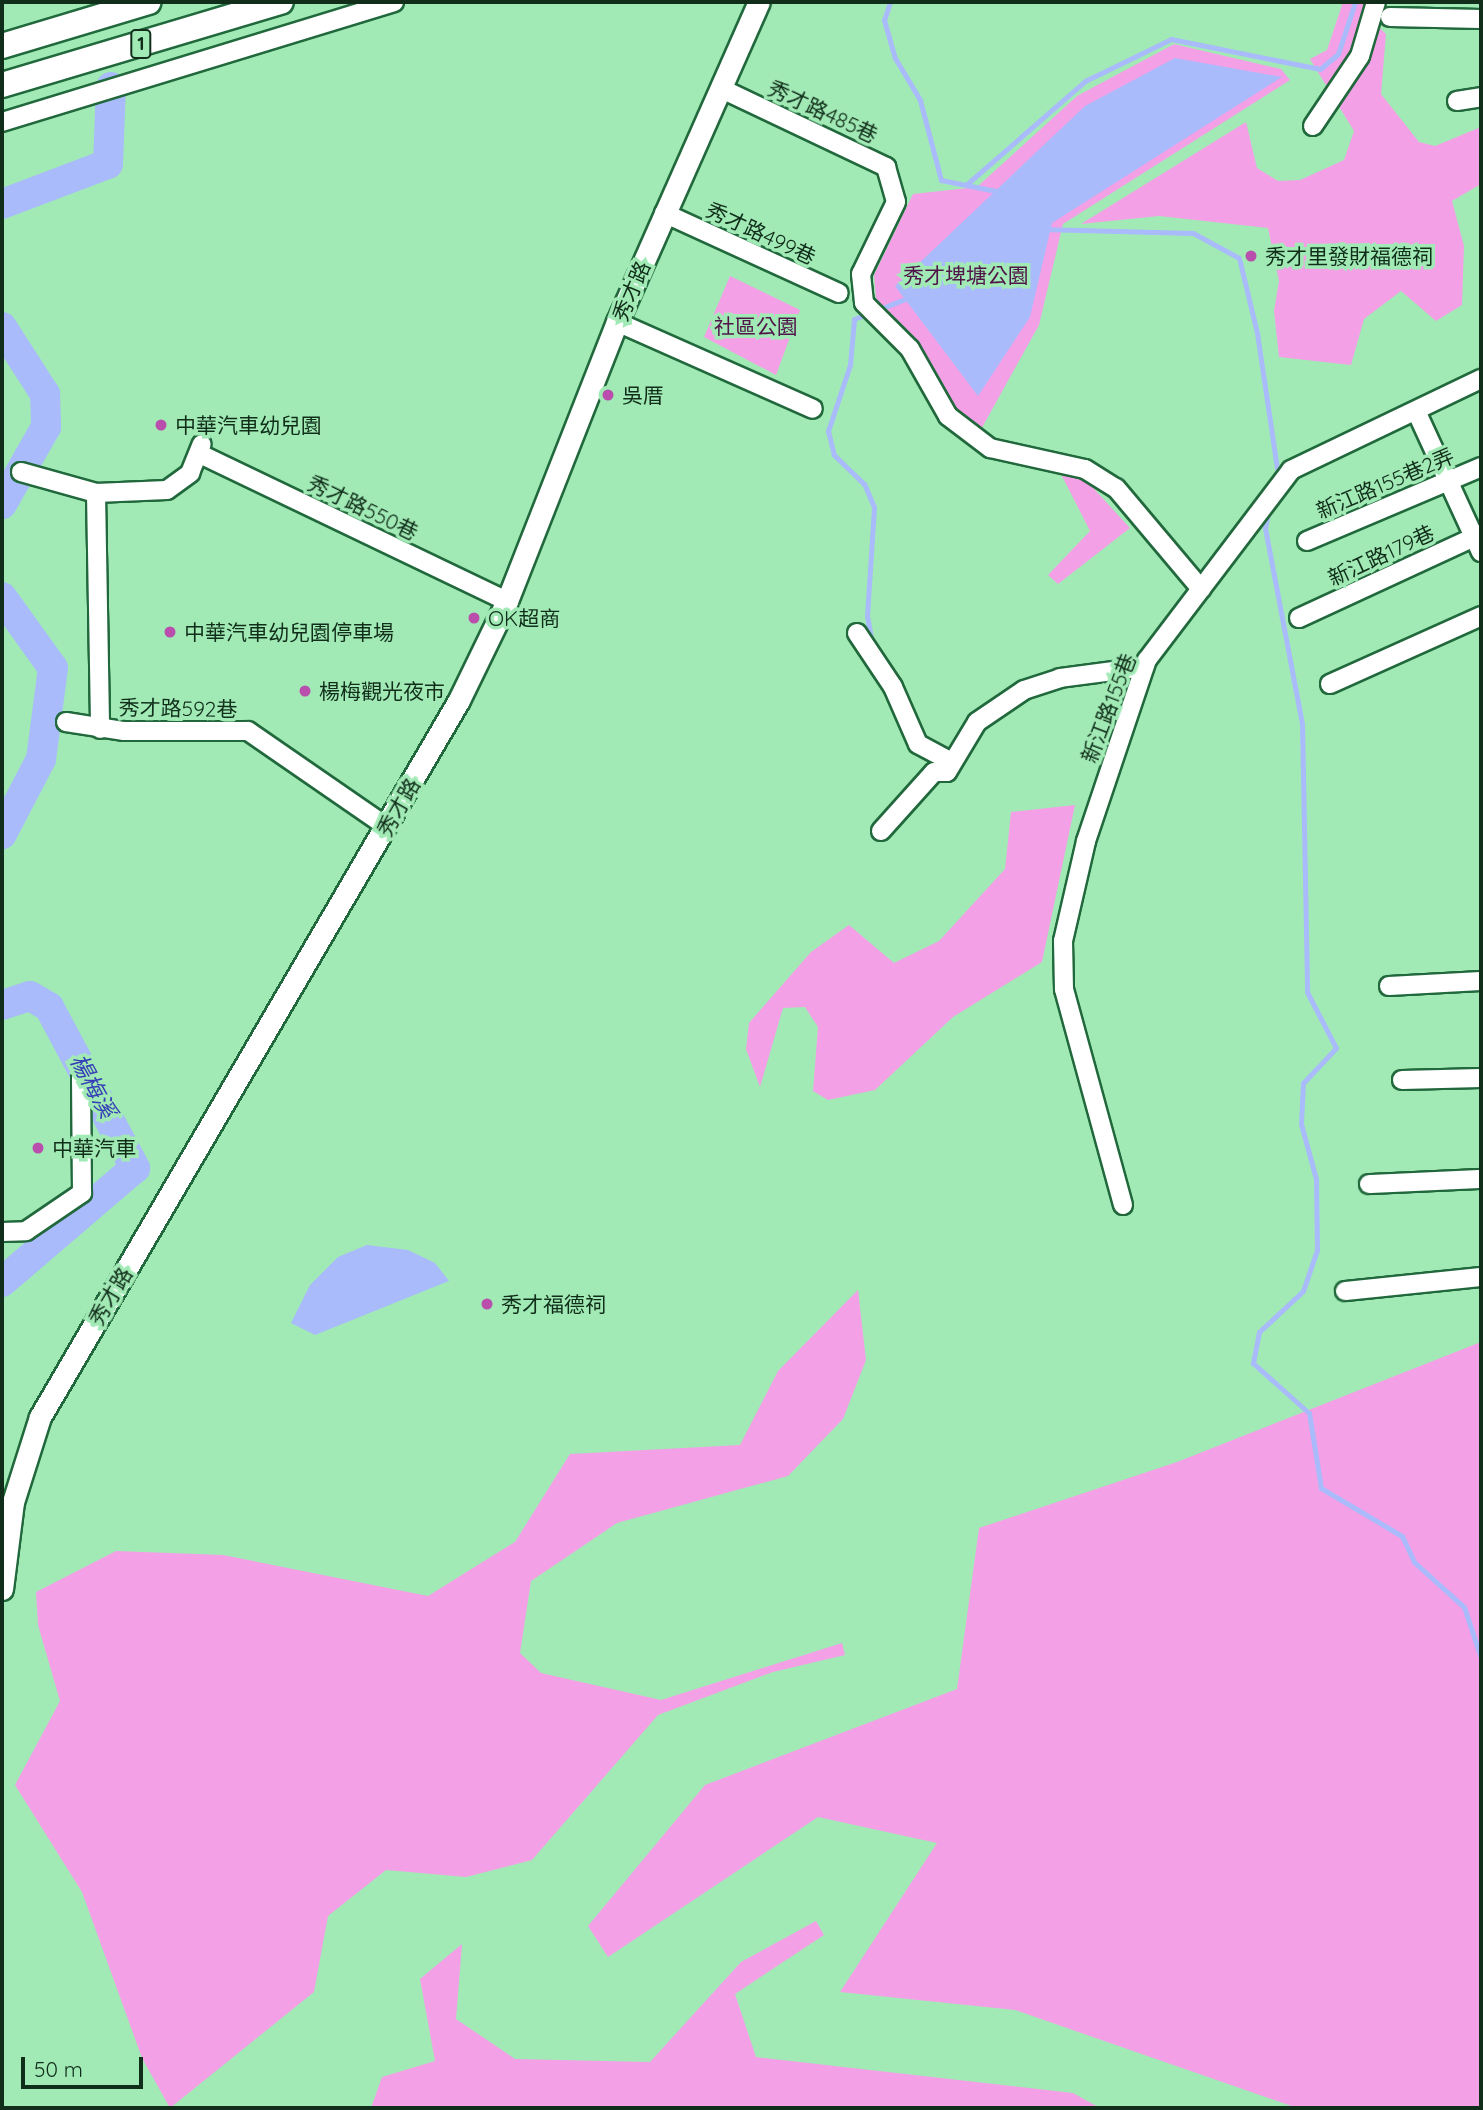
<!DOCTYPE html>
<html>
<head>
<meta charset="utf-8">
<style>
  body { margin:0 }
  #map { position:relative; width:1483px; height:2110px; overflow:hidden; background:#a2eab5; font-family:Quicksand,"Noto Sans TC",sans-serif }
  div>[style] { position:absolute }
  .green>* { inset:0; background:#f4a0e7 }
  .water>* { inset:0; background:#a9bbfa }
  .stream>* { height:5px; margin:-2.5px; padding:0 2.5px; transform-origin:2.5px; border-radius:2.5px; background:#a9bbfa }
  .river>* { height:30px; margin:-15px; padding:0 15px; transform-origin:15px; border-radius:15px; background:#a9bbfa }
  .roads { filter:drop-shadow(2px 0 #21693c) drop-shadow(-2px 0 #21693c) drop-shadow(0 2px #21693c) drop-shadow(0 -2px #21693c) }
  .minor>* { height:18px; margin:-9px; padding:0 9px; transform-origin:9px; border-radius:9px; background:#fff }
  .major>* { height:21px; margin:-10.5px; padding:0 10.5px; transform-origin:10.5px; border-radius:10.5px; background:#fff }
  .highway>* { height:24px; margin:-12px; padding:0 12px; transform-origin:12px; border-radius:12px; background:#fff }
  .dots>* { width:19px; height:19px; translate:-50% -50%; box-sizing:border-box; border:4px solid #a2eab5; border-radius:50% }
  span { translate:-50% -50%; white-space:nowrap; text-align:center; line-height:1.15; -webkit-text-stroke:7px #a2eab5; paint-order:stroke }
  .shield-label span { padding:2px 5px; background:#a2eab5; border:2px solid; border-radius:5px; -webkit-text-stroke-width:0 }
  .shield-label { font-size:19px; color:#102e1a; font-weight:700 }
  .street-label { font-size:21px; color:#102e1a }
  .poi-label { font-size:21px; color:#102e1a }
  .left { translate:0 -50%; text-align:left }
  .park-label { font-size:21px; color:#4f1448 }
  .water-label { font-size:23px; color:#3640b6; font-style:italic }
  .frame { position:absolute; inset:0; border:4px solid #102e1a; pointer-events:none }
  .scale { position:absolute; left:21px; top:2057px; width:122px; height:32px; box-sizing:border-box; border:4px solid #102e1a; border-top:0; padding-left:9px; font-size:21px; line-height:24px; white-space:nowrap; color:#102e1a; -webkit-text-stroke:5px #a2eab5; paint-order:stroke }
</style>
</head>
<body>
<div id="map">
  <div class="green">
    <i style="clip-path:polygon(1343px 2px,1365px 2px,1362px 12px,1386px 34px,1381px 94px,1419px 142px,1435px 146px,1481px 127px,1481px 184px,1452px 201px,1464px 246px,1462px 305px,1436px 321px,1401px 291px,1364px 319px,1351px 365px,1279px 357px,1274px 311px,1279px 281px,1268px 228px,1159px 216px,1081px 224px,1246px 122px,1257px 168px,1278px 181px,1300px 180px,1344px 160px,1354px 131px,1310px 59px,1327px 50px)"></i>
    <i style="clip-path:polygon(1174px 44px,1281px 69px,1290px 80px,1063px 224px,1039px 325px,979px 433px,958px 417px,915px 344px,876px 298px,874px 275px,913px 194px,977px 187px,1077px 96px)"></i>
    <i style="clip-path:polygon(730px 276px,800px 310px,776px 375px,704px 337px)"></i>
    <i style="clip-path:polygon(1061px 474px,1084px 478px,1130px 528px,1058px 584px,1048px 575px,1090px 531px)"></i>
    <i style="clip-path:polygon(1075px 805px,1042px 962px,953px 1017px,875px 1090px,828px 1100px,813px 1091px,818px 1027px,805px 1007px,783px 1008px,760px 1087px,746px 1049px,749px 1023px,811px 952px,849px 925px,894px 963px,939px 941px,1005px 869px,1011px 812px)"></i>
    <i style="clip-path:polygon(858px 1290px,866px 1360px,843px 1419px,788px 1476px,617px 1523px,531px 1581px,520px 1653px,541px 1673px,661px 1700px,842px 1643px,845px 1655px,773px 1672px,658px 1715px,532px 1860px,466px 1877px,386px 1870px,328px 1916px,314px 1992px,170px 2108px,142px 2058px,82px 1892px,15px 1785px,60px 1701px,38px 1625px,36px 1592px,116px 1551px,223px 1555px,428px 1596px,515px 1542px,570px 1454px,740px 1445px,778px 1371px)"></i>
    <i style="clip-path:polygon(1481px 1342px,1481px 2108px,1297px 2108px,1015px 2010px,840px 1992px,937px 1843px,818px 1817px,608px 1957px,588px 1926px,705px 1785px,957px 1689px,979px 1528px,1177px 1462px)"></i>
    <i style="clip-path:polygon(816px 1921px,824px 1935px,735px 1994px,756px 2057px,1073px 2093px,1100px 2108px,371px 2108px,382px 2077px,435px 2061px,420px 1979px,462px 1944px,456px 2019px,515px 2059px,650px 2062px,741px 1962px)"></i>
  </div>
  <div class="water">
    <i style="clip-path:polygon(1175px 58px,1282px 77px,1052px 223px,1030px 317px,978px 396px,895px 286px,1085px 106px)"></i>
    <i style="clip-path:polygon(367px 1245px,408px 1250px,435px 1263px,449px 1281px,315px 1335px,291px 1323px,310px 1285px,338px 1257px)"></i>
  </div>
  <div class="stream">
    <i style="left:890px;top:2px;width:19px;rotate:108deg"></i>
    <i style="left:884px;top:20px;width:40px;rotate:74deg"></i>
    <i style="left:895px;top:58px;width:49px;rotate:59.2deg"></i>
    <i style="left:920px;top:100px;width:83px;rotate:75.3deg"></i>
    <i style="left:941px;top:180px;width:61px;rotate:11.3deg"></i>
    <i style="left:967px;top:184px;width:157px;rotate:-41.1deg"></i>
    <i style="left:1085px;top:81px;width:96px;rotate:-26deg"></i>
    <i style="left:1171px;top:39px;width:152px;rotate:11.4deg"></i>
    <i style="left:1320px;top:69px;width:23px;rotate:-40deg"></i>
    <i style="left:1338px;top:54px;width:55px;rotate:-71.9deg"></i>
    <i style="left:1041px;top:229px;width:152px;rotate:1.5deg"></i>
    <i style="left:1193px;top:233px;width:52px;rotate:28.5deg"></i>
    <i style="left:1239px;top:258px;width:77px;rotate:76.5deg"></i>
    <i style="left:1257px;top:333px;width:137px;rotate:81.6deg"></i>
    <i style="left:1269px;top:508px;width:20px;rotate:101deg"></i>
    <i style="left:1265px;top:528px;width:198px;rotate:79.3deg"></i>
    <i style="left:1302px;top:723px;width:269px;rotate:88.9deg"></i>
    <i style="left:1307px;top:992px;width:63px;rotate:62.6deg"></i>
    <i style="left:1336px;top:1048px;width:48px;rotate:133.3deg"></i>
    <i style="left:1303px;top:1083px;width:41px;rotate:92.8deg"></i>
    <i style="left:1301px;top:1124px;width:57px;rotate:74.7deg"></i>
    <i style="left:1316px;top:1179px;width:71px;rotate:89.2deg"></i>
    <i style="left:1317px;top:1250px;width:43px;rotate:108.9deg"></i>
    <i style="left:1303px;top:1291px;width:60px;rotate:137deg"></i>
    <i style="left:1259px;top:1332px;width:32px;rotate:101deg"></i>
    <i style="left:1253px;top:1363px;width:75px;rotate:41.8deg"></i>
    <i style="left:1309px;top:1413px;width:76px;rotate:80.9deg"></i>
    <i style="left:1321px;top:1488px;width:94px;rotate:30.7deg"></i>
    <i style="left:1402px;top:1536px;width:29px;rotate:65deg"></i>
    <i style="left:1414px;top:1562px;width:67px;rotate:42deg"></i>
    <i style="left:1464px;top:1607px;width:54px;rotate:71.6deg"></i>
    <i style="left:900px;top:684px;width:54px;rotate:-122.2deg"></i>
    <i style="left:871px;top:638px;width:22px;rotate:-100deg"></i>
    <i style="left:867px;top:616px;width:109px;rotate:-86.3deg"></i>
    <i style="left:874px;top:507px;width:25px;rotate:-113deg"></i>
    <i style="left:864px;top:484px;width:42px;rotate:-136deg"></i>
    <i style="left:834px;top:455px;width:25px;rotate:-104deg"></i>
    <i style="left:828px;top:431px;width:70px;rotate:-71.6deg"></i>
    <i style="left:850px;top:365px;width:46px;rotate:-85deg"></i>
    <i style="left:854px;top:319px;width:60px;rotate:-21.4deg"></i>
  </div>
  <div class="river">
    <i style="left:2px;top:204px;width:113px;rotate:-20.7deg"></i>
    <i style="left:108px;top:164px;width:77px;rotate:-87.8deg"></i>
    <i style="left:2px;top:327px;width:80px;rotate:57.3deg"></i>
    <i style="left:45px;top:394px;width:33px;rotate:88deg"></i>
    <i style="left:46px;top:427px;width:89px;rotate:119.7deg"></i>
    <i style="left:2px;top:597px;width:87px;rotate:54.3deg"></i>
    <i style="left:53px;top:668px;width:92px;rotate:97.5deg"></i>
    <i style="left:41px;top:759px;width:85px;rotate:117.5deg"></i>
    <i style="left:2px;top:1005px;width:29px;rotate:-18deg"></i>
    <i style="left:30px;top:996px;width:22px;rotate:30deg"></i>
    <i style="left:49px;top:1007px;width:183px;rotate:61.9deg"></i>
    <i style="left:135px;top:1168px;width:175px;rotate:139.4deg"></i>
  </div>
  <div class="roads">
    <div class="minor">
      <i style="left:1390px;top:17px;width:91px;rotate:1.3deg"></i>
      <i style="left:722px;top:89px;width:182px;rotate:25.4deg"></i>
      <i style="left:886px;top:167px;width:36px;rotate:74deg"></i>
      <i style="left:896px;top:202px;width:80px;rotate:115.9deg"></i>
      <i style="left:861px;top:274px;width:29px;rotate:84deg"></i>
      <i style="left:864px;top:303px;width:65px;rotate:45deg"></i>
      <i style="left:910px;top:349px;width:77px;rotate:60.4deg"></i>
      <i style="left:948px;top:416px;width:53px;rotate:37.3deg"></i>
      <i style="left:990px;top:448px;width:97px;rotate:12.5deg"></i>
      <i style="left:1085px;top:469px;width:36px;rotate:32deg"></i>
      <i style="left:1116px;top:488px;width:132px;rotate:49.9deg"></i>
      <i style="left:1457px;top:101px;width:24px;rotate:-9deg"></i>
      <i style="left:2px;top:122px;width:410px;rotate:-17deg"></i>
      <i style="left:1313px;top:126px;width:84px;rotate:-56.1deg"></i>
      <i style="left:1360px;top:56px;width:56px;rotate:-73.5deg"></i>
      <i style="left:664px;top:213px;width:192px;rotate:24.6deg"></i>
      <i style="left:617px;top:322px;width:214px;rotate:23.9deg"></i>
      <i style="left:1417px;top:413px;width:153px;rotate:65.3deg"></i>
      <i style="left:200px;top:454px;width:340px;rotate:25.6deg"></i>
      <i style="left:21px;top:472px;width:78px;rotate:15.6deg"></i>
      <i style="left:96px;top:493px;width:71px;rotate:-2.4deg"></i>
      <i style="left:167px;top:490px;width:29px;rotate:-36deg"></i>
      <i style="left:190px;top:473px;width:31px;rotate:-68deg"></i>
      <i style="left:96px;top:493px;width:236px;rotate:89deg"></i>
      <i style="left:1307px;top:541px;width:189px;rotate:-23deg"></i>
      <i style="left:1299px;top:618px;width:200px;rotate:-24.8deg"></i>
      <i style="left:857px;top:633px;width:65px;rotate:56.3deg"></i>
      <i style="left:893px;top:687px;width:62px;rotate:66.3deg"></i>
      <i style="left:918px;top:744px;width:38px;rotate:28deg"></i>
      <i style="left:1330px;top:684px;width:166px;rotate:-24.2deg"></i>
      <i style="left:66px;top:722px;width:59px;rotate:8.8deg"></i>
      <i style="left:124px;top:731px;width:124px"></i>
      <i style="left:248px;top:731px;width:169px;rotate:34.6deg"></i>
      <i style="left:881px;top:831px;width:79px;rotate:-48.1deg"></i>
      <i style="left:934px;top:772px;width:13px"></i>
      <i style="left:947px;top:772px;width:58px;rotate:-59deg"></i>
      <i style="left:977px;top:722px;width:57px;rotate:-34.2deg"></i>
      <i style="left:1024px;top:690px;width:38px;rotate:-18deg"></i>
      <i style="left:1060px;top:678px;width:85px;rotate:-7.5deg"></i>
      <i style="left:1389px;top:986px;width:92px;rotate:-3.1deg"></i>
      <i style="left:1402px;top:1080px;width:79px;rotate:-1.5deg"></i>
      <i style="left:1369px;top:1184px;width:112px;rotate:-2.6deg"></i>
      <i style="left:1123px;top:1205px;width:224px;rotate:-105.3deg"></i>
      <i style="left:1064px;top:989px;width:48px;rotate:-91.2deg"></i>
      <i style="left:1063px;top:941px;width:103px;rotate:-77deg"></i>
      <i style="left:1086px;top:841px;width:191px;rotate:-71.4deg"></i>
      <i style="left:1147px;top:660px;width:238px;rotate:-52.8deg"></i>
      <i style="left:1291px;top:470px;width:211px;rotate:-25.6deg"></i>
      <i style="left:2px;top:1232px;width:24px;rotate:-2deg"></i>
      <i style="left:26px;top:1231px;width:68px;rotate:-34.2deg"></i>
      <i style="left:82px;top:1193px;width:115px;rotate:-90.5deg"></i>
      <i style="left:1345px;top:1291px;width:137px;rotate:-5.9deg"></i>
    </div>
    <div class="major">
      <i style="left:2px;top:1589px;width:88px;rotate:-82.8deg"></i>
      <i style="left:13px;top:1502px;width:89px;rotate:-72.4deg"></i>
      <i style="left:40px;top:1417px;width:830px;rotate:-59.7deg"></i>
      <i style="left:459px;top:700px;width:110px;rotate:-64.1deg"></i>
      <i style="left:507px;top:601px;width:300px;rotate:-68.5deg"></i>
      <i style="left:617px;top:322px;width:350px;rotate:-66.1deg"></i>
    </div>
    <div class="highway">
      <i style="left:2px;top:46px;width:153px;rotate:-16.7deg"></i>
      <i style="left:2px;top:85px;width:291px;rotate:-16.6deg"></i>
    </div>
  </div>
  <div class="dots">
    <i style="left:1251px;top:256px;background:#ba4ead"></i>
    <i style="left:608px;top:395px;background:#ba4ead"></i>
    <i style="left:161px;top:425px;background:#ba4ead"></i>
    <i style="left:474px;top:618px;background:#ba4ead"></i>
    <i style="left:170px;top:632px;background:#ba4ead"></i>
    <i style="left:305px;top:691px;background:#ba4ead"></i>
    <i style="left:38px;top:1148px;background:#ba4ead"></i>
    <i style="left:487px;top:1304px;background:#ba4ead"></i>
  </div>
  <div class="shield-label">
    <span style="left:141px;top:44px">1</span>
  </div>
  <div class="street-label">
    <span style="left:823px;top:111px;rotate:25deg">秀才路485巷</span>
    <span style="left:761px;top:233px;rotate:25deg">秀才路499巷</span>
    <span style="left:631px;top:291px;rotate:-67deg">秀才路</span>
    <span style="left:1385px;top:483px;rotate:-23deg">新江路155巷2弄</span>
    <span style="left:363px;top:507px;rotate:26deg">秀才路550巷</span>
    <span style="left:1381px;top:555px;rotate:-25deg">新江路179巷</span>
    <span style="left:178px;top:708px;rotate:1deg">秀才路592巷</span>
    <span style="left:1108px;top:708px;rotate:-69deg">新江路155巷</span>
    <span style="left:398px;top:807px;rotate:-60deg">秀才路</span>
    <span style="left:110px;top:1296px;rotate:-59deg">秀才路</span>
  </div>
  <div class="poi-label">
    <span class="left" style="left:1265px;top:256px">秀才里發財福德祠</span>
    <span class="left" style="left:622px;top:395px">吳厝</span>
    <span class="left" style="left:175px;top:425px">中華汽車幼兒園</span>
    <span class="left" style="left:488px;top:618px">OK超商</span>
    <span class="left" style="left:184px;top:632px">中華汽車幼兒園停車場</span>
    <span class="left" style="left:319px;top:691px">楊梅觀光夜市</span>
    <span class="left" style="left:52px;top:1148px">中華汽車</span>
    <span class="left" style="left:501px;top:1304px">秀才福德祠</span>
  </div>
  <div class="park-label">
    <span style="left:966px;top:275px">秀才埤塘公園</span>
    <span style="left:756px;top:326px">社區公園</span>
  </div>
  <div class="water-label">
    <span style="left:93px;top:1086px;rotate:61deg">楊梅溪</span>
  </div>
  <div class="frame"></div>
  <div class="scale">50 m</div>
</div>
</body>
</html>
